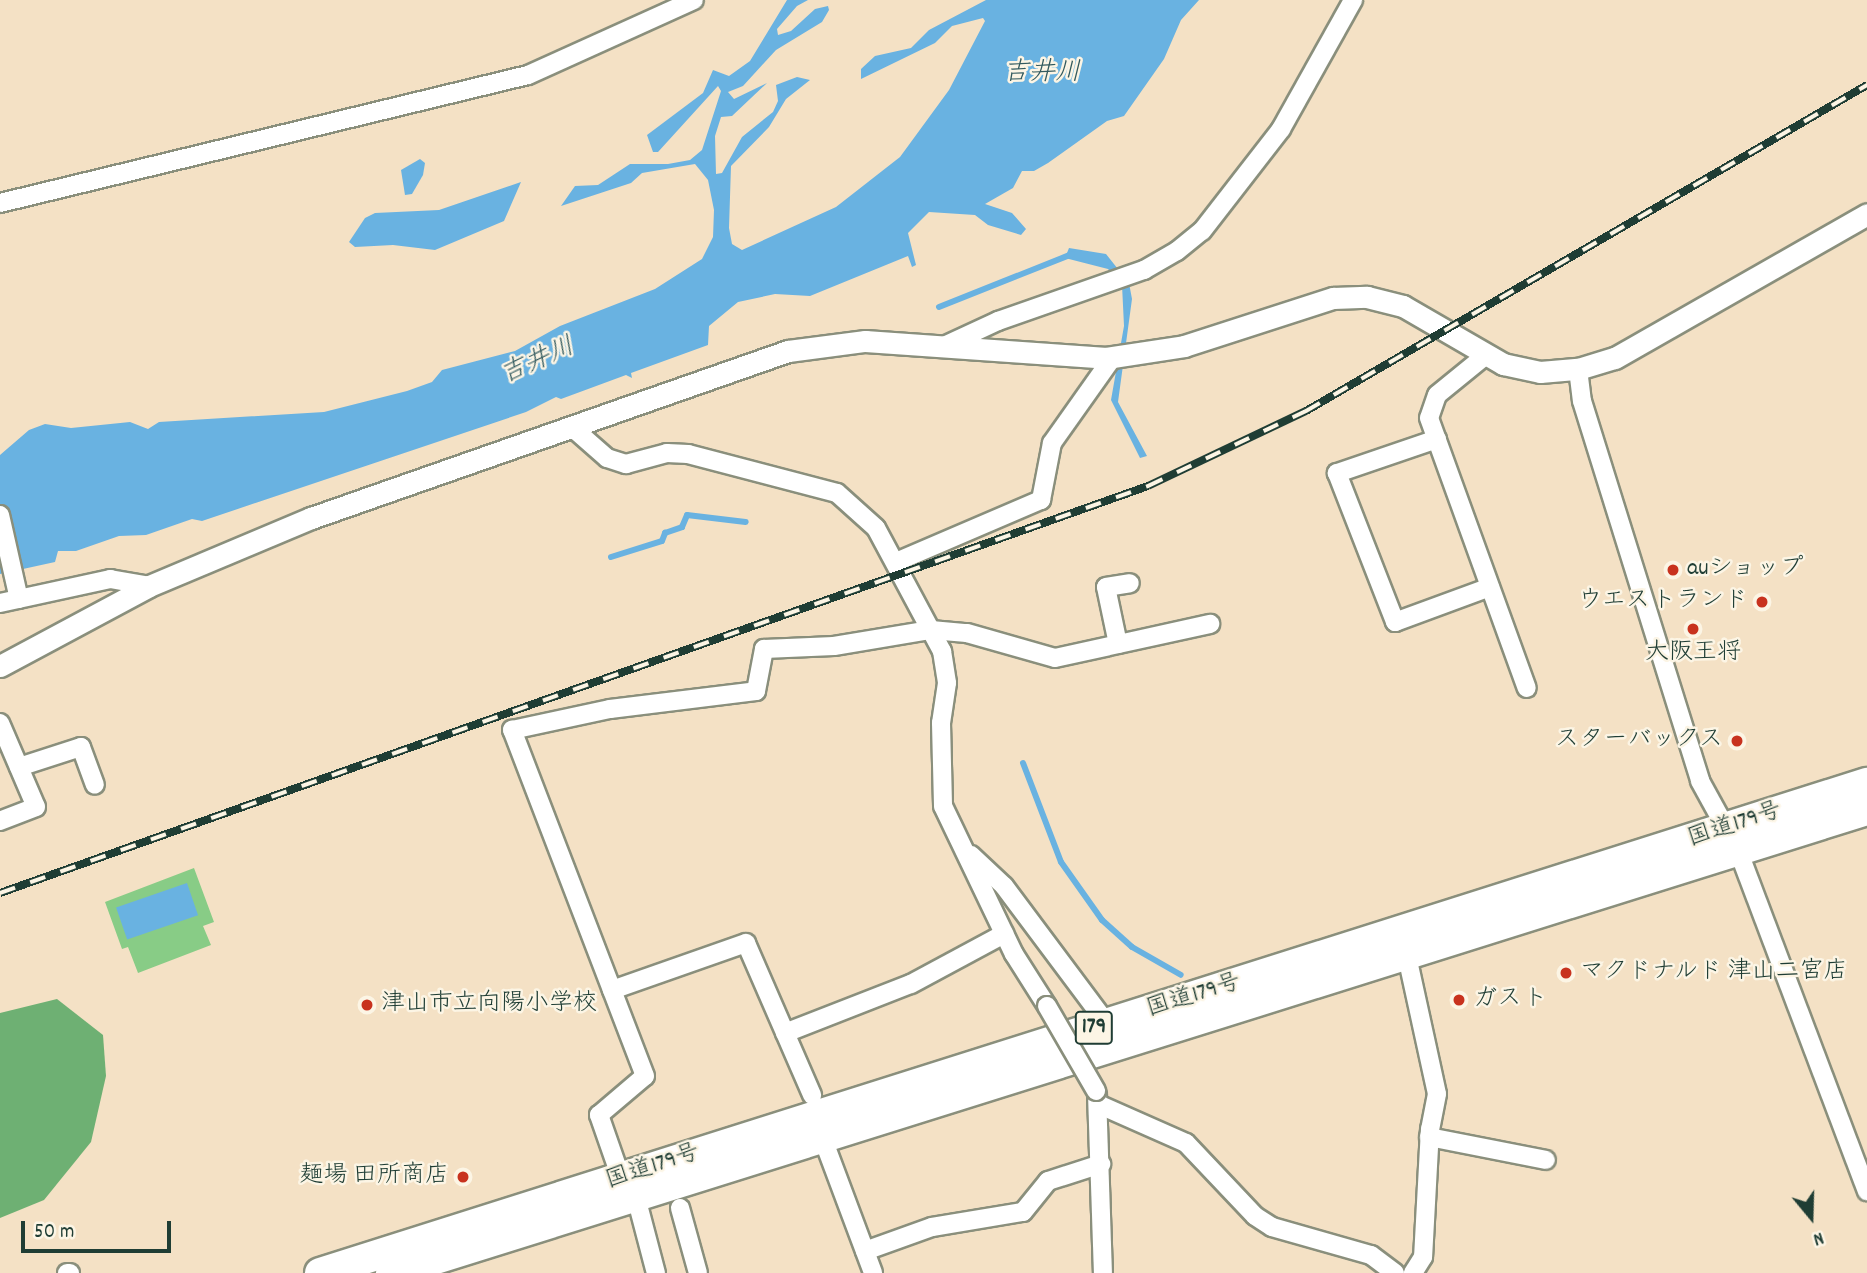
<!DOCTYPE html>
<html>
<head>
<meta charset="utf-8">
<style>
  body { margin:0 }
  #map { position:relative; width:1867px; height:1273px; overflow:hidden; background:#f4e1c5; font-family:Dekko,"Klee One",sans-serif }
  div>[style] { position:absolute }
  .green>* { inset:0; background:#88cc86 }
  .forest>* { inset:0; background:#6eb073 }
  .water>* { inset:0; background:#69b2e1; transform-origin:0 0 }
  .stream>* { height:6px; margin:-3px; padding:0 3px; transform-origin:3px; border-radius:3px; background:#69b2e1 }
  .roads { filter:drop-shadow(2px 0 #8a8f7c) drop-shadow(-2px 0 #8a8f7c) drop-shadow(0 2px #8a8f7c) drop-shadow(0 -2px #8a8f7c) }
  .minor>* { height:18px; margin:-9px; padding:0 9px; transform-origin:9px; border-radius:9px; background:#fff }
  .tertiary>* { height:21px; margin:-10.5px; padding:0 10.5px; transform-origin:10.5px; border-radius:10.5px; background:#fff }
  .trunk>* { height:30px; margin:-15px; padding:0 15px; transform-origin:15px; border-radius:15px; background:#fff }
  .rail>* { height:8px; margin-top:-4px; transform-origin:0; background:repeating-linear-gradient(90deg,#fcf5e5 0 16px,#1f3d34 0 32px); box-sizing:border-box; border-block:2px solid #1f3d34 }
  .bridges { filter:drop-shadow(2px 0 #8a8f7c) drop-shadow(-2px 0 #8a8f7c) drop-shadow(0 2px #8a8f7c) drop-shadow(0 -2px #8a8f7c) }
  .minor-bridge>* { height:18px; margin:-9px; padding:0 9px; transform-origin:9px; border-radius:9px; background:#fff }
  .dots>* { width:19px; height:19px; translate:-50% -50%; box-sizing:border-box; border:4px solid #fcf5e5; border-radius:50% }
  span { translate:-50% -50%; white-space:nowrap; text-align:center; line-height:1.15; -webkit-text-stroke:5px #fcf5e5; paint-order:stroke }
  .shield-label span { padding:2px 5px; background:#fcf5e5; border:2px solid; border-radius:5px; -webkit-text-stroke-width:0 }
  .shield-label { font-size:23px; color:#1f3d34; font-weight:700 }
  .poi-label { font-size:24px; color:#1f3d34 }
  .left { translate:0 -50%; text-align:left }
  .right { translate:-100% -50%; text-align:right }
  .street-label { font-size:24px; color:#1f3d34 }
  .water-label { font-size:26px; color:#325a5f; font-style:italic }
  .north { position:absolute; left:1776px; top:1182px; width:70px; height:70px; -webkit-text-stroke:5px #fcf5e5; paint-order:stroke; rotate:161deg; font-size:19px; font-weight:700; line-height:28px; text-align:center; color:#1f3d34 }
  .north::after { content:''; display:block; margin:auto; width:24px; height:32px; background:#1f3d34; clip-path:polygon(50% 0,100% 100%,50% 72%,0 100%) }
  .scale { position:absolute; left:21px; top:1221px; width:150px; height:32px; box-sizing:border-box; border:4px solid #1f3d34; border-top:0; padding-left:9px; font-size:21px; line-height:24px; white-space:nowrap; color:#1f3d34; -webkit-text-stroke:5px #fcf5e5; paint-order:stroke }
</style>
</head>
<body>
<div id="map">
  <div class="green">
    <i style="clip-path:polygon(194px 868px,214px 922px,203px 926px,211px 945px,138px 973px,128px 947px,122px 949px,105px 902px)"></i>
  </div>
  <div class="forest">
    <i style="clip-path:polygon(57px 999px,103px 1035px,106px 1076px,91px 1142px,44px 1200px,0 1218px,0 1013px)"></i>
  </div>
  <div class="water">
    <i style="clip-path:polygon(787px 0,808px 0,797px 6px,777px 29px,778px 35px,791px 31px,815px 9px,828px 6px,829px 10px,822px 22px,776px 50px,743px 86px,728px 92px,734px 99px,767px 83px,732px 116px,721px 117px,715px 136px,716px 174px,722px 173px,742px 137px,773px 112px,778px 101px,776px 85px,797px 77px,810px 80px,786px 99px,769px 127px,731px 166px,729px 228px,732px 244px,742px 250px,836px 207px,900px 157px,949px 90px,985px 21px,983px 18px,952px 26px,935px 43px,861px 79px,861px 69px,875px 56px,911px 48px,929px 30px,986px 0,1199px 0,1181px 20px,1164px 59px,1124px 116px,1107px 121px,1048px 163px,1034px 171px,1022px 171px,1013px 188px,985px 204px,1012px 213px,1026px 229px,1021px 235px,988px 225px,975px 215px,929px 212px,908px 233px,916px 265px,912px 267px,908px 256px,810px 296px,775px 294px,738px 302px,709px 326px,708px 345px,631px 373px,632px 378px,626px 375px,561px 399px,556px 397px,526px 412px,202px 521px,192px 519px,146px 535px,119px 536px,76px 551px,58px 551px,55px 562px,0 574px,0 455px,29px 430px,45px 424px,71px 428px,130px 422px,148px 429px,159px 422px,324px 412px,407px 391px,432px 382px,442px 370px,515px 351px,560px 326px,655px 289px,702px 259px,713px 237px,714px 210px,708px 180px,695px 164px,642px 173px,631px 183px,561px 206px,575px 186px,598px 185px,630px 164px,668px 164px,690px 160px,702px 150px,721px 91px,718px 86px,658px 152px,653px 152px,647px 135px,703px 93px,713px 70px,729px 76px,750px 61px)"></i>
    <i style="clip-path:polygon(420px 159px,425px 163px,423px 175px,412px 194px,405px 195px,401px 170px)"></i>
    <i style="clip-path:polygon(521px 182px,504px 221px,435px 250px,393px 245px,355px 247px,349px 242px,365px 218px,375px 213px,439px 210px)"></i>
    <i style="clip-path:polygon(1069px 248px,1106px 254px,1129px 283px,1132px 299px,1118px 402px,1147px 456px,1140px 458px,1111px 400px,1124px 326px,1122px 285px,1108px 269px,1065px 258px)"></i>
    <i style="left:187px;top:883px;width:34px;height:75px;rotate:71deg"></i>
  </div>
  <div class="stream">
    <i style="left:939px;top:307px;width:143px;rotate:-21.7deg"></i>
    <i style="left:611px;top:557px;width:53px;rotate:-17.4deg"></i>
    <i style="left:662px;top:541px;width:9px;rotate:-69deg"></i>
    <i style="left:665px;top:533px;width:18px;rotate:-19deg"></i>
    <i style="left:682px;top:527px;width:13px;rotate:-67deg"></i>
    <i style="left:687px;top:515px;width:59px;rotate:6.8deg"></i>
    <i style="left:1023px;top:763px;width:106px;rotate:69deg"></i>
    <i style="left:1061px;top:862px;width:71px;rotate:54.7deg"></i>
    <i style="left:1102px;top:920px;width:40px;rotate:42deg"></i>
    <i style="left:1132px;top:947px;width:56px;rotate:29.7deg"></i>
  </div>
  <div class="roads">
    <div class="minor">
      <i style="left:0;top:203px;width:543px;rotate:-13.63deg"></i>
      <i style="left:528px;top:75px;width:182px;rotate:-24.3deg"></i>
      <i style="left:942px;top:347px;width:62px;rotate:-24.9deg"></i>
      <i style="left:998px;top:321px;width:155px;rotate:-19.3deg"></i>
      <i style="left:1144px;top:270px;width:38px;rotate:-30deg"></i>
      <i style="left:1177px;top:251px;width:32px;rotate:-39deg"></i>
      <i style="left:1202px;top:231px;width:129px;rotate:-52.2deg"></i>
      <i style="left:1281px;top:129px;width:148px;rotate:-60.8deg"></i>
      <i style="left:1486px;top:355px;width:63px;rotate:140.8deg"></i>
      <i style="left:1437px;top:395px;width:24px;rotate:109deg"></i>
      <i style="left:1429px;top:418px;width:287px;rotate:70.1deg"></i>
      <i style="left:1578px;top:369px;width:32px;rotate:83deg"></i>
      <i style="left:1582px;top:401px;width:398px;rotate:72.7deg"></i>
      <i style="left:1700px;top:781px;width:79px;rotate:61.2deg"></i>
      <i style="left:1738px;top:850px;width:365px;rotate:69.3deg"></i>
      <i style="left:574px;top:429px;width:44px;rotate:41.3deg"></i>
      <i style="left:607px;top:458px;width:20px;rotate:18deg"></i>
      <i style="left:626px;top:464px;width:42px;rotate:-15deg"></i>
      <i style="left:667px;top:453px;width:21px;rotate:3deg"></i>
      <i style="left:688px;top:454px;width:154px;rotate:14.7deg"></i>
      <i style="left:837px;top:493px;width:52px;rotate:41.9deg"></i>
      <i style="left:876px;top:528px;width:140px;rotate:61.8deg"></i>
      <i style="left:942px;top:651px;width:32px;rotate:81deg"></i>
      <i style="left:947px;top:683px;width:40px;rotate:98.5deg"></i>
      <i style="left:941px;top:723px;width:83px;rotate:88.6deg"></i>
      <i style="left:943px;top:806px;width:164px;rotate:64.4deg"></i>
      <i style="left:1014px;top:954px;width:62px;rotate:57.6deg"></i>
      <i style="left:1437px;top:439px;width:106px;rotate:161.2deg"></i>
      <i style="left:1337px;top:473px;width:160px;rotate:68.7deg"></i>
      <i style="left:1395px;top:622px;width:101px;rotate:-20.2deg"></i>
      <i style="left:0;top:515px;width:86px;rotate:77.3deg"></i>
      <i style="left:896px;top:562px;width:158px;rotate:-23.2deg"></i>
      <i style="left:1041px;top:500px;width:58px;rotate:-79.1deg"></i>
      <i style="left:1052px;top:443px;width:105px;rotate:-54.7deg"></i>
      <i style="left:0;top:603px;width:113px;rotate:-12.3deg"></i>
      <i style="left:110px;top:579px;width:40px;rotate:10deg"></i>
      <i style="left:1118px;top:644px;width:58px;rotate:-101.9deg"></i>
      <i style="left:1106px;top:587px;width:24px;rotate:-9deg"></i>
      <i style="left:0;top:723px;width:91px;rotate:66.8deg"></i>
      <i style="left:36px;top:807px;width:39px;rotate:159deg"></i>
      <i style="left:19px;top:767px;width:65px;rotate:-17.9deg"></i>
      <i style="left:81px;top:747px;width:40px;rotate:69.8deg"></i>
      <i style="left:971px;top:855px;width:45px;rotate:43.2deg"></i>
      <i style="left:1004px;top:886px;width:179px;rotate:53.2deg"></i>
      <i style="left:1405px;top:947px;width:150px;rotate:77.7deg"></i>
      <i style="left:1437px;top:1094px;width:36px;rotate:101deg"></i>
      <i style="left:1430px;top:1129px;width:128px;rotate:93.1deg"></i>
      <i style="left:1423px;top:1257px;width:19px;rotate:122deg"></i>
      <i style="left:612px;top:990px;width:142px;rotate:-19.3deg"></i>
      <i style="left:746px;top:943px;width:166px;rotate:66.5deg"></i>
      <i style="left:785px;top:1033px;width:135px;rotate:-21.3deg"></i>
      <i style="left:911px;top:984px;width:106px;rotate:-28.3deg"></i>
      <i style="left:1097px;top:1094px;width:179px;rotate:88.1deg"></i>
      <i style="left:1100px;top:1105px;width:94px;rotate:23.8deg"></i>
      <i style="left:1186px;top:1143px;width:100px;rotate:46.6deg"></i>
      <i style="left:1255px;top:1216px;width:20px;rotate:33deg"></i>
      <i style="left:1272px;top:1227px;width:103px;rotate:15.8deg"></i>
      <i style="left:1371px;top:1255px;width:30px;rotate:37deg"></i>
      <i style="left:1429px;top:1137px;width:119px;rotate:11.1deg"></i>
      <i style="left:823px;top:1139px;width:143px;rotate:69.5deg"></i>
      <i style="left:621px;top:1178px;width:67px;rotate:-109.2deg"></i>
      <i style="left:599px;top:1115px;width:60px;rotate:-40.3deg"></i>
      <i style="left:645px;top:1076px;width:371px;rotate:-111deg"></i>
      <i style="left:512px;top:730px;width:100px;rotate:-12.1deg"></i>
      <i style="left:610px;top:709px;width:147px;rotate:-7deg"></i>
      <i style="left:756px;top:691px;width:43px;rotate:-79.2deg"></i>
      <i style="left:764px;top:649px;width:70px;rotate:-2.5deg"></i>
      <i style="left:834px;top:646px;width:98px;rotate:-9.4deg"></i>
      <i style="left:931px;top:630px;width:36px;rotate:5deg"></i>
      <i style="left:967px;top:633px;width:91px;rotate:15.9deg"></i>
      <i style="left:1055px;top:658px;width:159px;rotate:-12.4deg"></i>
      <i style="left:636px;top:1197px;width:79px;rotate:75.3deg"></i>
      <i style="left:680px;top:1208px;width:67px;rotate:74.5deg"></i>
      <i style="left:865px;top:1251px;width:71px;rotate:-19.7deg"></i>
      <i style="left:932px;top:1227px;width:92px;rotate:-9.4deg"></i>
      <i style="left:1023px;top:1212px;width:40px;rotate:-51deg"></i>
      <i style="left:1048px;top:1181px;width:56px;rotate:-17.8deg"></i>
      <i style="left:67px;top:1273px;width:3px"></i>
    </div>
    <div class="tertiary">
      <i style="left:0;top:666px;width:169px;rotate:-28.2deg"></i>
      <i style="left:149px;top:586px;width:176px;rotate:-22.8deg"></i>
      <i style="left:311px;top:518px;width:505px;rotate:-19.3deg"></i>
      <i style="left:788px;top:351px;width:78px;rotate:-7.4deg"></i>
      <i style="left:865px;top:341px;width:242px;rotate:4deg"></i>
      <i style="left:1106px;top:358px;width:79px;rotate:-8.7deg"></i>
      <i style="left:1184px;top:346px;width:157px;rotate:-17.9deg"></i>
      <i style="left:1333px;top:298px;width:34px;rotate:-2deg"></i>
      <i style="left:1367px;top:297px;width:37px;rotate:14deg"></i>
      <i style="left:1403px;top:306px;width:116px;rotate:30.1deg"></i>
      <i style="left:1503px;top:364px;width:38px;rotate:12deg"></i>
      <i style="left:1540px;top:372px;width:38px;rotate:-5deg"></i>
      <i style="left:1578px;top:369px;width:39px;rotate:-17deg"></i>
      <i style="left:1615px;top:358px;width:290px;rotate:-29.7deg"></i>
    </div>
    <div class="trunk">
      <i style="left:320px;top:1273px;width:1623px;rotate:-17.58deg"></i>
      <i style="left:391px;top:1273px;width:1547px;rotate:-17.42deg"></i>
    </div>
  </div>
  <div class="rail">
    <i style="left:0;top:893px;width:1218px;rotate:-19.52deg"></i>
    <i style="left:1148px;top:486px;width:175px;rotate:-25.4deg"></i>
    <i style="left:1306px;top:411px;width:649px;rotate:-30.16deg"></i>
  </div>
  <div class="bridges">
    <div class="minor-bridge">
      <i style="left:1047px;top:1006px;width:98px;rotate:60deg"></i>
    </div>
  </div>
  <div class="dots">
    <i style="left:1673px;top:570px;background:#c8321e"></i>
    <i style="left:1762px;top:602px;background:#c8321e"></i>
    <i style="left:1693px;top:629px;background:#c8321e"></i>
    <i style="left:1737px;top:741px;background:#c8321e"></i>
    <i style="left:1566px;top:973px;background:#c8321e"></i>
    <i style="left:1459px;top:1000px;background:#c8321e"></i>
    <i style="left:367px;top:1005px;background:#c8321e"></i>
    <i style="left:463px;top:1177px;background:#c8321e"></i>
  </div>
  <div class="shield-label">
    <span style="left:1094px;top:1028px">179</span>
  </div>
  <div class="poi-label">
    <span class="left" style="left:1687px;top:570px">auショップ</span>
    <span class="right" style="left:1748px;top:602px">ウエストランド</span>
    <span style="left:1693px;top:654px">大阪王将</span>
    <span class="right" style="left:1723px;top:741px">スターバックス</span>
    <span class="left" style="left:1580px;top:973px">マクドナルド 津山二宮店</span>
    <span class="left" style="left:1473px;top:1000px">ガスト</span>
    <span class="left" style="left:381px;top:1005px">津山市立向陽小学校</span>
    <span class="right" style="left:449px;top:1177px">麺場 田所商店</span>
  </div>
  <div class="street-label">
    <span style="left:1735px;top:826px;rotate:-18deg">国道179号</span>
    <span style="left:1194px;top:997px;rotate:-17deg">国道179号</span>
    <span style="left:653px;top:1168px;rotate:-18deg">国道179号</span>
  </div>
  <div class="water-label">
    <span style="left:1042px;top:74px">吉井川</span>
    <span style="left:538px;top:362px;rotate:-24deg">吉井川</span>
  </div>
  <div class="north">N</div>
  <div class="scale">50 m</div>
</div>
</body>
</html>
